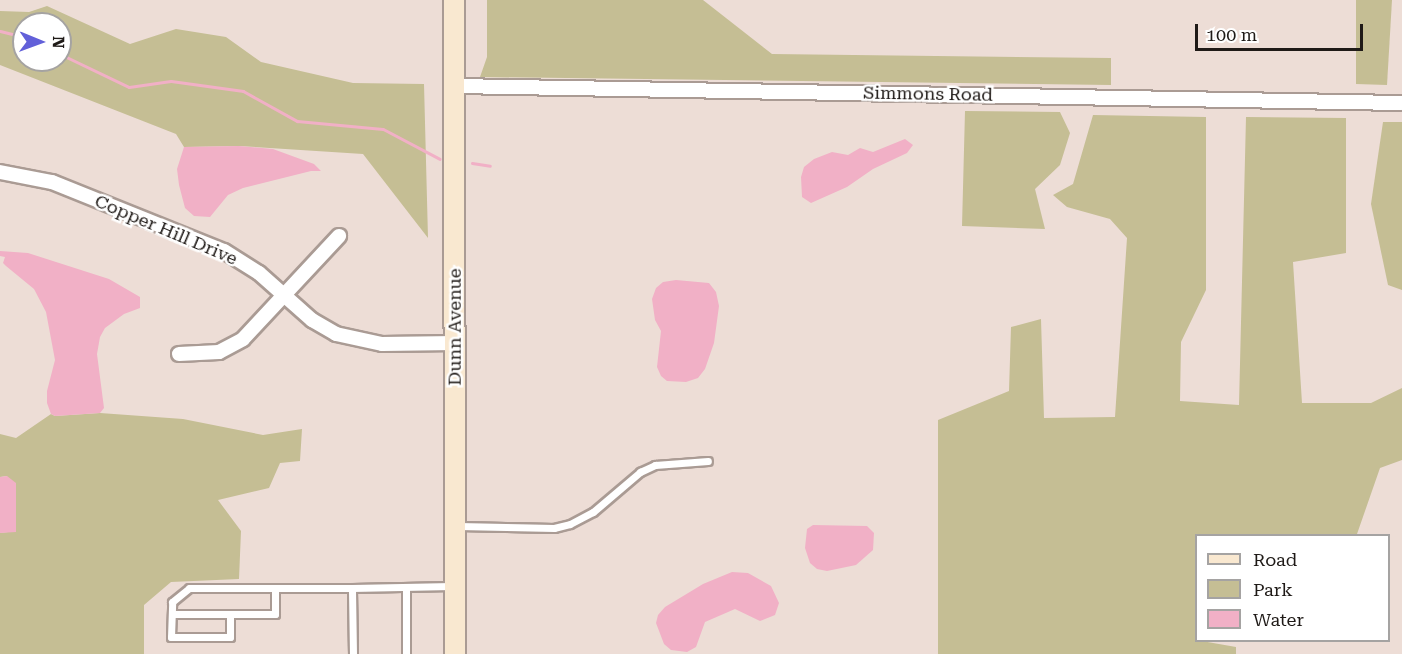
<!DOCTYPE html>
<html>
<head>
<meta charset="utf-8">
<style>
  body { margin:0 }
  #map { position:relative; width:1402px; height:654px; overflow:hidden; background:#edddd6; font-family:"Roboto Serif",serif }
  div>[style] { position:absolute }
  .green>* { inset:0; background:#c5be94 }
  .water>* { inset:0; background:#f1b0c6 }
  .stream>* { height:3px; margin:-1.5px; padding:0 1.5px; transform-origin:1.5px; border-radius:1.5px; background:#f1b0c6 }
  .roads { filter:drop-shadow(2px 0 #aa9b94) drop-shadow(-2px 0 #aa9b94) drop-shadow(0 2px #aa9b94) drop-shadow(0 -2px #aa9b94) }
  .lane>* { height:7px; margin:-3.5px; padding:0 3.5px; transform-origin:3.5px; border-radius:3.5px; background:#fff }
  .street>* { height:14px; margin:-7px; padding:0 7px; transform-origin:7px; border-radius:7px; background:#fff }
  .secondary>* { height:20px; margin:-10px; padding:0 10px; transform-origin:10px; border-radius:10px; background:#f9e8d0 }
  span { translate:-50% -50%; white-space:nowrap; text-align:center; line-height:1.15; -webkit-text-stroke:5px #fff; paint-order:stroke }
  .street-label { font-size:18px; color:#1f1a17 }
  .legend { position:absolute; left:1195px; top:534px; width:195px; height:108px; box-sizing:border-box; background:#fff; border:2px solid #a5a3a2; margin:0; padding:8px 10px; list-style:none; font-size:18px; color:#1f1a17 }
  .legend li { display:flex; align-items:center; gap:12px; height:30px }
  .legend b { width:30px; border:2px solid #a5a3a2 }
  .north { position:absolute; left:12px; top:12px; width:60px; height:60px; box-sizing:border-box; background:#fff; border:2px solid #a5a3a2; border-radius:50%; rotate:91deg; font-size:16px; font-weight:700; line-height:24px; text-align:center; color:#1f1a17 }
  .north::after { content:''; display:block; margin:auto; width:21px; height:27px; background:#6260d9; clip-path:polygon(50% 0,100% 100%,50% 72%,0 100%) }
  .scale { position:absolute; left:1195px; top:24px; width:168px; height:27px; box-sizing:border-box; border:3px solid #1f1a17; border-top:0; padding-left:8px; font-size:18px; line-height:21px; white-space:nowrap; color:#1f1a17; -webkit-text-stroke:4px #fff; paint-order:stroke }
</style>
</head>
<body>
<div id="map">
  <div class="green">
    <i style="clip-path:polygon(487px 0,703px 0,772px 54px,1111px 58px,1111px 85px,480px 77px,487px 57px)"></i>
    <i style="clip-path:polygon(1356px 0,1392px 0,1387px 85px,1356px 84px)"></i>
    <i style="clip-path:polygon(evenodd,47px 6px,130px 44px,176px 29px,226px 37px,261px 62px,353px 83px,424px 84px,428px 238px,363px 154px,239px 146px,184px 147px,176px 134px,0 65px,0 11px,29px 12px,47px 6px,24px 24px,60px 24px,60px 60px,24px 60px,24px 24px)"></i>
    <i style="clip-path:polygon(965px 111px,1060px 112px,1070px 133px,1060px 165px,1035px 189px,1045px 229px,962px 226px)"></i>
    <i style="clip-path:polygon(1093px 115px,1206px 117px,1206px 290px,1181px 342px,1180px 401px,1239px 405px,1246px 117px,1346px 118px,1346px 253px,1293px 262px,1302px 403px,1371px 403px,1402px 388px,1402px 460px,1380px 468px,1357px 534px,1196px 536px,1196px 640px,1236px 647px,1236px 654px,938px 654px,938px 420px,1009px 391px,1011px 327px,1041px 319px,1044px 418px,1115px 417px,1127px 238px,1110px 219px,1067px 207px,1053px 195px,1073px 184px)"></i>
    <i style="clip-path:polygon(1383px 122px,1402px 122px,1402px 290px,1388px 285px,1371px 204px)"></i>
    <i style="clip-path:polygon(100px 413px,183px 419px,263px 435px,302px 429px,300px 461px,280px 463px,269px 488px,218px 500px,241px 531px,239px 579px,171px 582px,144px 605px,144px 654px,0 654px,0 533px,16px 531px,7px 476px,0 477px,0 434px,16px 438px,51px 414px,55px 416px)"></i>
  </div>
  <div class="water">
    <i style="clip-path:polygon(905px 139px,913px 145px,907px 153px,873px 169px,847px 187px,811px 203px,802px 197px,801px 177px,804px 167px,814px 159px,832px 152px,848px 155px,860px 148px,873px 152px)"></i>
    <i style="clip-path:polygon(239px 146px,273px 149px,314px 164px,321px 171px,311px 171px,243px 188px,228px 195px,210px 217px,194px 216px,185px 208px,179px 185px,177px 169px,184px 147px)"></i>
    <i style="clip-path:polygon(0 251px,28px 253px,109px 279px,140px 297px,140px 308px,124px 314px,105px 328px,100px 337px,97px 354px,104px 408px,100px 413px,55px 416px,51px 414px,47px 403px,47px 391px,55px 360px,46px 312px,34px 289px,6px 266px,3px 263px,5px 257px,0 256px)"></i>
    <i style="clip-path:polygon(676px 280px,709px 283px,716px 292px,719px 306px,714px 343px,705px 369px,698px 378px,686px 382px,667px 381px,661px 376px,657px 367px,661px 331px,655px 320px,652px 299px,656px 288px,663px 282px)"></i>
    <i style="clip-path:polygon(7px 476px,16px 483px,16px 532px,0 533px,0 477px)"></i>
    <i style="clip-path:polygon(813px 525px,867px 526px,874px 533px,873px 550px,856px 565px,827px 571px,817px 569px,810px 563px,805px 548px,807px 529px)"></i>
    <i style="clip-path:polygon(732px 572px,748px 573px,771px 586px,779px 603px,775px 615px,760px 621px,735px 609px,705px 622px,696px 647px,687px 652px,671px 650px,664px 644px,656px 623px,658px 615px,665px 607px,703px 584px)"></i>
  </div>
  <div class="stream">
    <i style="left:0;top:31px;width:25px;rotate:14deg"></i>
    <i style="left:60px;top:54px;width:76px;rotate:25.6deg"></i>
    <i style="left:129px;top:87px;width:42px;rotate:-8.1deg"></i>
    <i style="left:171px;top:81px;width:73px;rotate:7.9deg"></i>
    <i style="left:243px;top:91px;width:62px;rotate:29.1deg"></i>
    <i style="left:297px;top:121px;width:86px;rotate:5.3deg"></i>
    <i style="left:383px;top:129px;width:64px;rotate:27.8deg"></i>
    <i style="left:472px;top:163px;width:18px;rotate:9deg"></i>
  </div>
  <div class="roads">
    <div class="lane">
      <i style="left:458px;top:526px;width:96px;rotate:1.2deg"></i>
      <i style="left:554px;top:528px;width:16px;rotate:-14deg"></i>
      <i style="left:570px;top:524px;width:26px;rotate:-28deg"></i>
      <i style="left:593px;top:512px;width:62px;rotate:-40.4deg"></i>
      <i style="left:640px;top:472px;width:17px;rotate:-25deg"></i>
      <i style="left:655px;top:465px;width:53px;rotate:-4.3deg"></i>
      <i style="left:275px;top:588px;width:26px;rotate:90deg"></i>
      <i style="left:275px;top:614px;width:45px;rotate:180deg"></i>
      <i style="left:230px;top:614px;width:23px;rotate:90deg"></i>
      <i style="left:230px;top:637px;width:59px;rotate:180deg"></i>
      <i style="left:171px;top:637px;width:35px;rotate:-88deg"></i>
      <i style="left:172px;top:602px;width:22px;rotate:-39deg"></i>
      <i style="left:189px;top:588px;width:163px"></i>
      <i style="left:172px;top:614px;width:58px"></i>
      <i style="left:353px;top:654px;width:66px;rotate:-90.9deg"></i>
      <i style="left:352px;top:588px;width:100px;rotate:-1.1deg"></i>
      <i style="left:406px;top:654px;width:67px;rotate:-90deg"></i>
    </div>
    <div class="street">
      <i style="left:455px;top:86px;width:947px;rotate:1.03deg"></i>
      <i style="left:0;top:172px;width:53px;rotate:10.9deg"></i>
      <i style="left:52px;top:182px;width:185px;rotate:21.9deg"></i>
      <i style="left:224px;top:251px;width:41px;rotate:32.2deg"></i>
      <i style="left:259px;top:273px;width:71px;rotate:41.6deg"></i>
      <i style="left:312px;top:320px;width:28px;rotate:30deg"></i>
      <i style="left:336px;top:334px;width:47px;rotate:12.3deg"></i>
      <i style="left:382px;top:344px;width:73px;rotate:-0.8deg"></i>
      <i style="left:179px;top:354px;width:40px;rotate:-2.9deg"></i>
      <i style="left:219px;top:352px;width:27px;rotate:-28deg"></i>
      <i style="left:243px;top:339px;width:141px;rotate:-47deg"></i>
    </div>
    <div class="secondary">
      <i style="left:454px;top:0;width:654px;rotate:89.91deg"></i>
    </div>
  </div>
  <div class="street-label">
    <span style="left:928px;top:94px;rotate:1deg">Simmons Road</span>
    <span style="left:166px;top:230px;rotate:23deg">Copper Hill Drive</span>
    <span style="left:455px;top:327px;rotate:-90deg">Dunn Avenue</span>
  </div>
  <ul class="legend">
  <li><b style="height:8px;background:#f9e8d0"></b>Road</li>
  <li><b style="height:16px;background:#c5be94"></b>Park</li>
  <li><b style="height:16px;background:#f1b0c6"></b>Water</li>
  </ul>
  <div class="north">N</div>
  <div class="scale">100 m</div>
</div>
</body>
</html>
